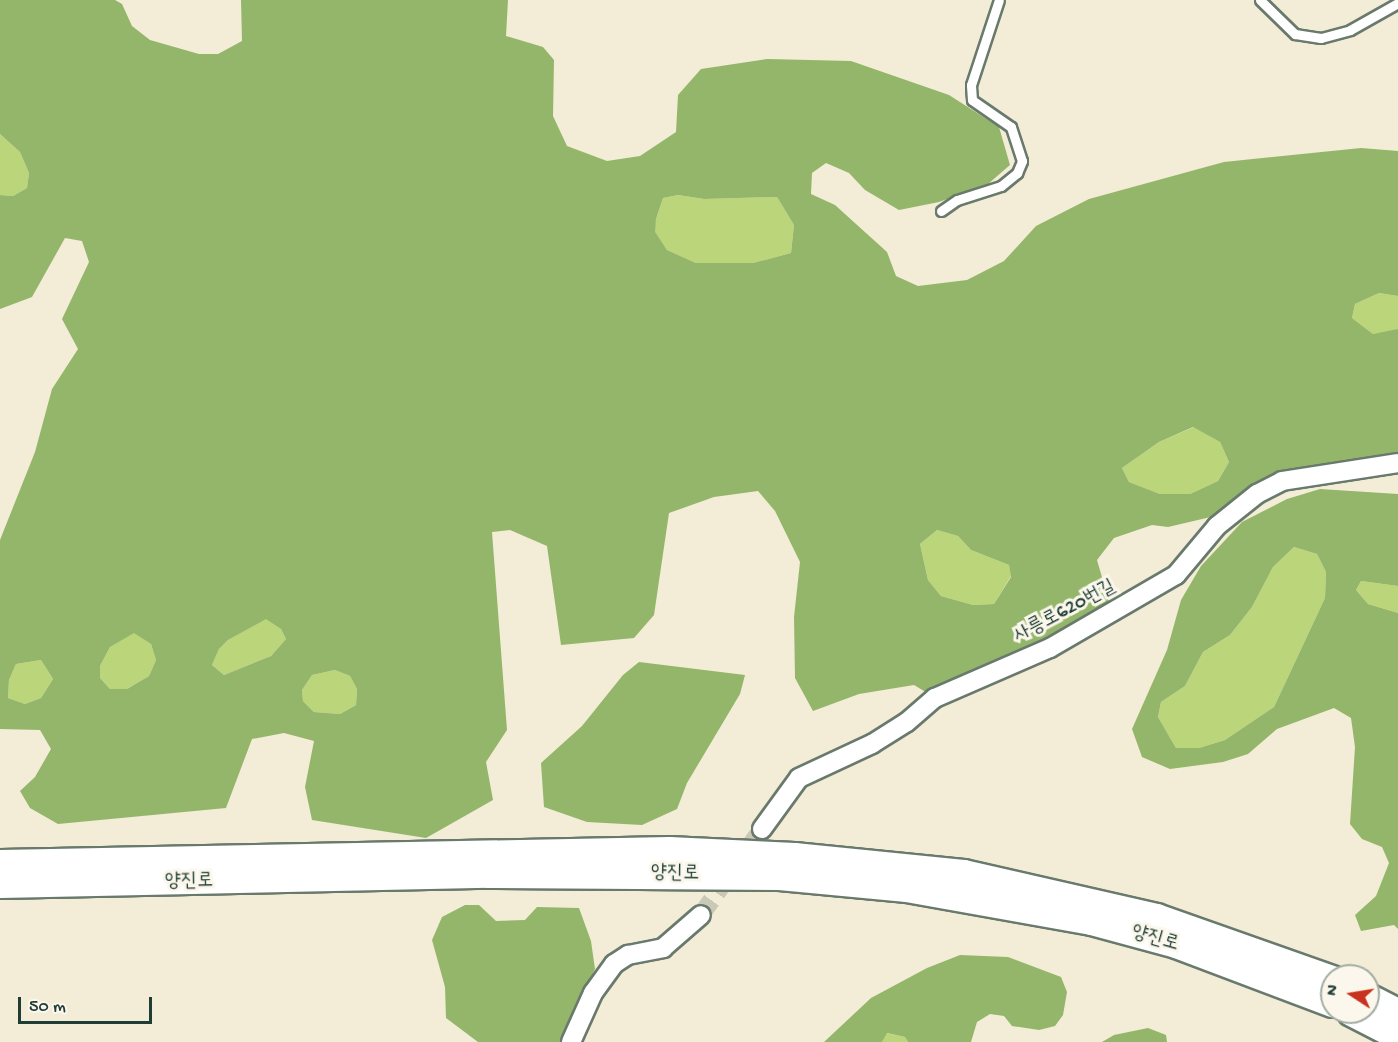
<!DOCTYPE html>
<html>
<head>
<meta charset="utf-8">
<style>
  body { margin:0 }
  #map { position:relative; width:1398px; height:1042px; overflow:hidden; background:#f3ecd6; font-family:"Gochi Hand","Poor Story",sans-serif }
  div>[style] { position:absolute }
  .green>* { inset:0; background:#bbd57a }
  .forest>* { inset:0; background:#94b66a }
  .street-tunnel>* { height:18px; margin-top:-9px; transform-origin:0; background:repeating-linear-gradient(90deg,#c9c9b6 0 18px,transparent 0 27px) }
  .roads { filter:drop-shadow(2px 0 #697a6d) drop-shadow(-2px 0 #697a6d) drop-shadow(0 2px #697a6d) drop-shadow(0 -2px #697a6d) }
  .lane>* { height:9px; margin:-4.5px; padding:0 4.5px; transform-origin:4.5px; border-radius:4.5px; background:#fff }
  .street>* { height:18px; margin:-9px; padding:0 9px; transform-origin:9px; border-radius:9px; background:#fff }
  .secondary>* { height:27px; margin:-13.5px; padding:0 13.5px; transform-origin:13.5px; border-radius:13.5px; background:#fff }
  span { translate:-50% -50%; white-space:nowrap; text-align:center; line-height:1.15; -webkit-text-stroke:6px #fbf7ec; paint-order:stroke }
  .street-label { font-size:20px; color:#1f3d34 }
  .north { position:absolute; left:1320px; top:964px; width:60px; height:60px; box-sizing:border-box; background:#fbf7ec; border:2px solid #a3ada2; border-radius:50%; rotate:282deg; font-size:16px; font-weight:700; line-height:24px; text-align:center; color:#1f3d34 }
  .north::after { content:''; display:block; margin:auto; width:21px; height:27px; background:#c8321e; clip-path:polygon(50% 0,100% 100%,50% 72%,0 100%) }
  .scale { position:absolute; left:18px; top:997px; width:134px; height:27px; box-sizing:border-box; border:3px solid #1f3d34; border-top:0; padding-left:8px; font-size:18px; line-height:21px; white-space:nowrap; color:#1f3d34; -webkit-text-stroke:4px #fbf7ec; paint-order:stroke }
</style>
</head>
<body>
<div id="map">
  <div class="green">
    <i style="clip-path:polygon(0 134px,20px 152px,29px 173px,27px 188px,13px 196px,0 195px)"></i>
    <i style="clip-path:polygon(678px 195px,704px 199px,777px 197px,794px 225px,791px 253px,753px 263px,696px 263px,667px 250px,654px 232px,656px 219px,663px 198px)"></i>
    <i style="clip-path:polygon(1379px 293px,1398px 296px,1398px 329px,1393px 332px,1373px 334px,1352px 318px,1355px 304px)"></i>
    <i style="clip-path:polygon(1194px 427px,1220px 442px,1229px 462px,1218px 481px,1190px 494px,1160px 494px,1129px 482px,1122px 468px,1159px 442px)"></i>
    <i style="clip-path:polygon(937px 530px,958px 536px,971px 550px,1009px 565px,1011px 576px,994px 604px,973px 605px,941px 596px,928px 580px,920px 544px)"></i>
    <i style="clip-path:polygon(1294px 547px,1317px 554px,1326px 572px,1325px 598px,1274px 707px,1225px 740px,1199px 748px,1176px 748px,1158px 717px,1161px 702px,1185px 686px,1203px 652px,1230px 635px,1252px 607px,1273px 567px)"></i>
    <i style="clip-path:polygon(1361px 581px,1398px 586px,1398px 613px,1368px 604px,1356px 590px)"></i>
    <i style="clip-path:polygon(266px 618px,281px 629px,286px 639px,271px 656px,224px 675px,212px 665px,219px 649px,228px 640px)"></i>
    <i style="clip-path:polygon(134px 632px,151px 644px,156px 660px,149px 676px,127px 689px,110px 689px,100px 678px,100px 666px,110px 647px)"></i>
    <i style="clip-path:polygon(41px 660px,53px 679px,41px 698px,25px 704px,8px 698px,9px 680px,16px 664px)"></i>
    <i style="clip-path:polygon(335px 670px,350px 676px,357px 689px,356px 705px,340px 714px,314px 712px,303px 701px,302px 690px,312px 675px)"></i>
    <i style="clip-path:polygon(886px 1033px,905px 1037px,908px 1042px,882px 1042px)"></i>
  </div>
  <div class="forest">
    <i style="clip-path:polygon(evenodd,0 0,115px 0,122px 4px,132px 26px,150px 40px,199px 54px,218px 54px,242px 41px,241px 0,508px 0,506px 36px,543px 47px,554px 60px,553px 116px,567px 146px,607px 161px,640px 156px,676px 132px,678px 95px,701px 69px,767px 59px,851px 61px,949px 95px,999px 127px,1010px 165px,988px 184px,939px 202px,899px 210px,865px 190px,849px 173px,826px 163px,812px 173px,811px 194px,835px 205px,887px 252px,896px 276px,918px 286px,967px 280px,1004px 261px,1036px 226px,1089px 199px,1224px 162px,1361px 148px,1398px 151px,1398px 296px,1379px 293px,1355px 304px,1352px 318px,1373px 334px,1398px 329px,1398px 460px,1260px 490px,1215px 516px,1168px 527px,1152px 525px,1114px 538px,1097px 560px,1110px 605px,1037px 651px,934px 697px,914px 685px,859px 694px,813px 711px,795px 678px,794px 617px,800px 562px,775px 511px,758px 491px,714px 497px,669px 513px,654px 615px,634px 638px,561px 645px,547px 546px,510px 530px,492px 532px,507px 730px,486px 762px,493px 800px,426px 838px,312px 820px,305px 787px,314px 741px,284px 733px,252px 739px,226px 808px,58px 824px,30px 808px,20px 791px,35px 777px,51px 749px,40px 730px,0 729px,0 540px,35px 452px,52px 389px,78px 349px,62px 319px,89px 262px,82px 241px,65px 238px,32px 297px,0 309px,0 195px,13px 196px,27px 188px,29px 173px,20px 152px,0 134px,0 0,678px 195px,704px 199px,777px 197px,794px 225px,791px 253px,753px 263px,696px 263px,667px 250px,655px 232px,656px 219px,663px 198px,678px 195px,0 0,1193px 427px,1220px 442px,1229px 462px,1218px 481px,1190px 494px,1160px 494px,1129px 482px,1122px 468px,1159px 442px,1193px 427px,0 0,937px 530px,958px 536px,971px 550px,1009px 565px,1011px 577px,994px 604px,973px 605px,941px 596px,928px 580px,920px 544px,937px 530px,0 0,266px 619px,281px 629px,286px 639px,271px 656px,224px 675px,212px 665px,219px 649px,228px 640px,266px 619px,0 0,134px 633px,151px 644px,156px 660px,149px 676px,127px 689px,110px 689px,100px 678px,100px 666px,110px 647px,134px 633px,0 0,41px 660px,53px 679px,41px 698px,25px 704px,8px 698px,9px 680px,16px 664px,41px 660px,0 0,335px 670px,350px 676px,357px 689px,356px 705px,340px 714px,314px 712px,303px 701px,302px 690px,312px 675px,335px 670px)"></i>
    <i style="clip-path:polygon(evenodd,1320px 489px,1398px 494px,1398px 586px,1361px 581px,1356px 590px,1368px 604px,1398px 613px,1398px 929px,1394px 925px,1361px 931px,1355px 915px,1376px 896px,1389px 863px,1382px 847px,1362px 839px,1350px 824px,1355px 747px,1351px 718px,1334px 708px,1277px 729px,1248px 754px,1223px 762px,1170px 769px,1142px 757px,1132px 729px,1167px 650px,1181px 600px,1201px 566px,1242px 522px,1287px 499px,1320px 489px,1294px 547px,1317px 554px,1326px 572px,1325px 598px,1274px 707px,1225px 740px,1199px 748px,1176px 748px,1158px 717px,1161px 702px,1185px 686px,1203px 652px,1230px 635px,1252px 607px,1273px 567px,1294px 547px)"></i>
    <i style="clip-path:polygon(639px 662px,745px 675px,740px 694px,687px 783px,677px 809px,642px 825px,587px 822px,544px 807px,541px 763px,582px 726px,623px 675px)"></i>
    <i style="clip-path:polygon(465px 905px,479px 905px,496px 921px,525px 920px,537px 907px,579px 908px,591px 941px,595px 969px,560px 1042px,478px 1042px,446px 1018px,445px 987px,432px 940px,442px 917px)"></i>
    <i style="clip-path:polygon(960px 955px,1008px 957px,1061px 977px,1067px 992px,1063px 1015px,1055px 1026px,1039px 1030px,1012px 1026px,1004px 1016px,990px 1014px,977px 1022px,971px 1042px,908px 1042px,905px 1037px,887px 1033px,882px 1042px,824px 1042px,871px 998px,927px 968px)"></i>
    <i style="clip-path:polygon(1148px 1028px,1166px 1035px,1167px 1042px,1102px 1042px,1114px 1035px)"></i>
  </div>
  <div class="street-tunnel">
    <i style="left:701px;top:915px;width:105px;rotate:-54.7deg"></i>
  </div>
  <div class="roads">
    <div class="lane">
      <i style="left:1260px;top:0;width:49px;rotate:44.2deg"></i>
      <i style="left:1295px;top:34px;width:26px;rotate:9deg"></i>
      <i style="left:1321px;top:38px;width:30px;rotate:-15deg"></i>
      <i style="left:1350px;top:30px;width:55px;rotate:-29.4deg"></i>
      <i style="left:941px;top:211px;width:19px;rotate:-35deg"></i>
      <i style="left:957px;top:200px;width:46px;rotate:-17.7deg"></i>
      <i style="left:1001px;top:186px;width:21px;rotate:-39deg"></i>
      <i style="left:1017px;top:173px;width:13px;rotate:-67deg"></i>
      <i style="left:1022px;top:161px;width:36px;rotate:-108deg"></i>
      <i style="left:1011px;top:127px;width:47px;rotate:-145.3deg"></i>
      <i style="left:972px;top:100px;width:15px;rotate:-94deg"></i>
      <i style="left:971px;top:85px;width:89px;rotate:-71.8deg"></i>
    </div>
    <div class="street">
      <i style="left:762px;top:829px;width:63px;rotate:-54deg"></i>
      <i style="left:799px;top:778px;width:81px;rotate:-25deg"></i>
      <i style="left:872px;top:744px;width:41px;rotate:-32.2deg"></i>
      <i style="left:907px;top:722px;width:37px;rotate:-41deg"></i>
      <i style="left:935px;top:698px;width:125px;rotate:-23.5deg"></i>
      <i style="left:1050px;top:648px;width:146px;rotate:-30.1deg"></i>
      <i style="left:1176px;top:575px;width:64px;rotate:-50.1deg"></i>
      <i style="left:1217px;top:526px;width:51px;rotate:-38.7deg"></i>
      <i style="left:1257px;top:494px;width:28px;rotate:-27deg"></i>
      <i style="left:1282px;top:481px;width:117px;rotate:-8.8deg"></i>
      <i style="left:571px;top:1042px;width:54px;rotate:-65.8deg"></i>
      <i style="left:593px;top:993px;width:36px;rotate:-54deg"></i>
      <i style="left:614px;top:964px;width:17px;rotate:-33deg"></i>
      <i style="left:628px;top:955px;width:36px;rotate:-11deg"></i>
      <i style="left:663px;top:948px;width:50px;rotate:-41deg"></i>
    </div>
    <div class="secondary">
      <i style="left:0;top:863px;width:669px;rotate:-1.11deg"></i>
      <i style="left:669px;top:850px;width:125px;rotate:2.7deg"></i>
      <i style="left:794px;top:856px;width:170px;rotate:5.7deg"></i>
      <i style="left:963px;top:873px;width:198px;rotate:12.8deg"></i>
      <i style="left:1156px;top:917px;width:187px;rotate:19.4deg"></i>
      <i style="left:0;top:884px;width:488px;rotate:-1.2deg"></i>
      <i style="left:488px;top:874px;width:291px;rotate:0.4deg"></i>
      <i style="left:779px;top:876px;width:128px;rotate:5.4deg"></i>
      <i style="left:906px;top:888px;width:188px;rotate:10.1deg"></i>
      <i style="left:1091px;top:921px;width:88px;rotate:15.1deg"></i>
      <i style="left:1176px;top:944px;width:167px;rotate:20.7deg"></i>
      <i style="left:1368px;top:997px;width:34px;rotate:27deg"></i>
      <i style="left:1351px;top:1012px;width:53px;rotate:27.1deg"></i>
    </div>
  </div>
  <div class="street-label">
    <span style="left:1065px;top:612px;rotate:-28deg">사릉로620번길</span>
    <span style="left:675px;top:874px;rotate:1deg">양진로</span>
    <span style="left:189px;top:882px;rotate:-1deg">양진로</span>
    <span style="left:1155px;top:939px;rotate:16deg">양진로</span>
  </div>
  <div class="north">N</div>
  <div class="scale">50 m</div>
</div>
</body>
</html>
